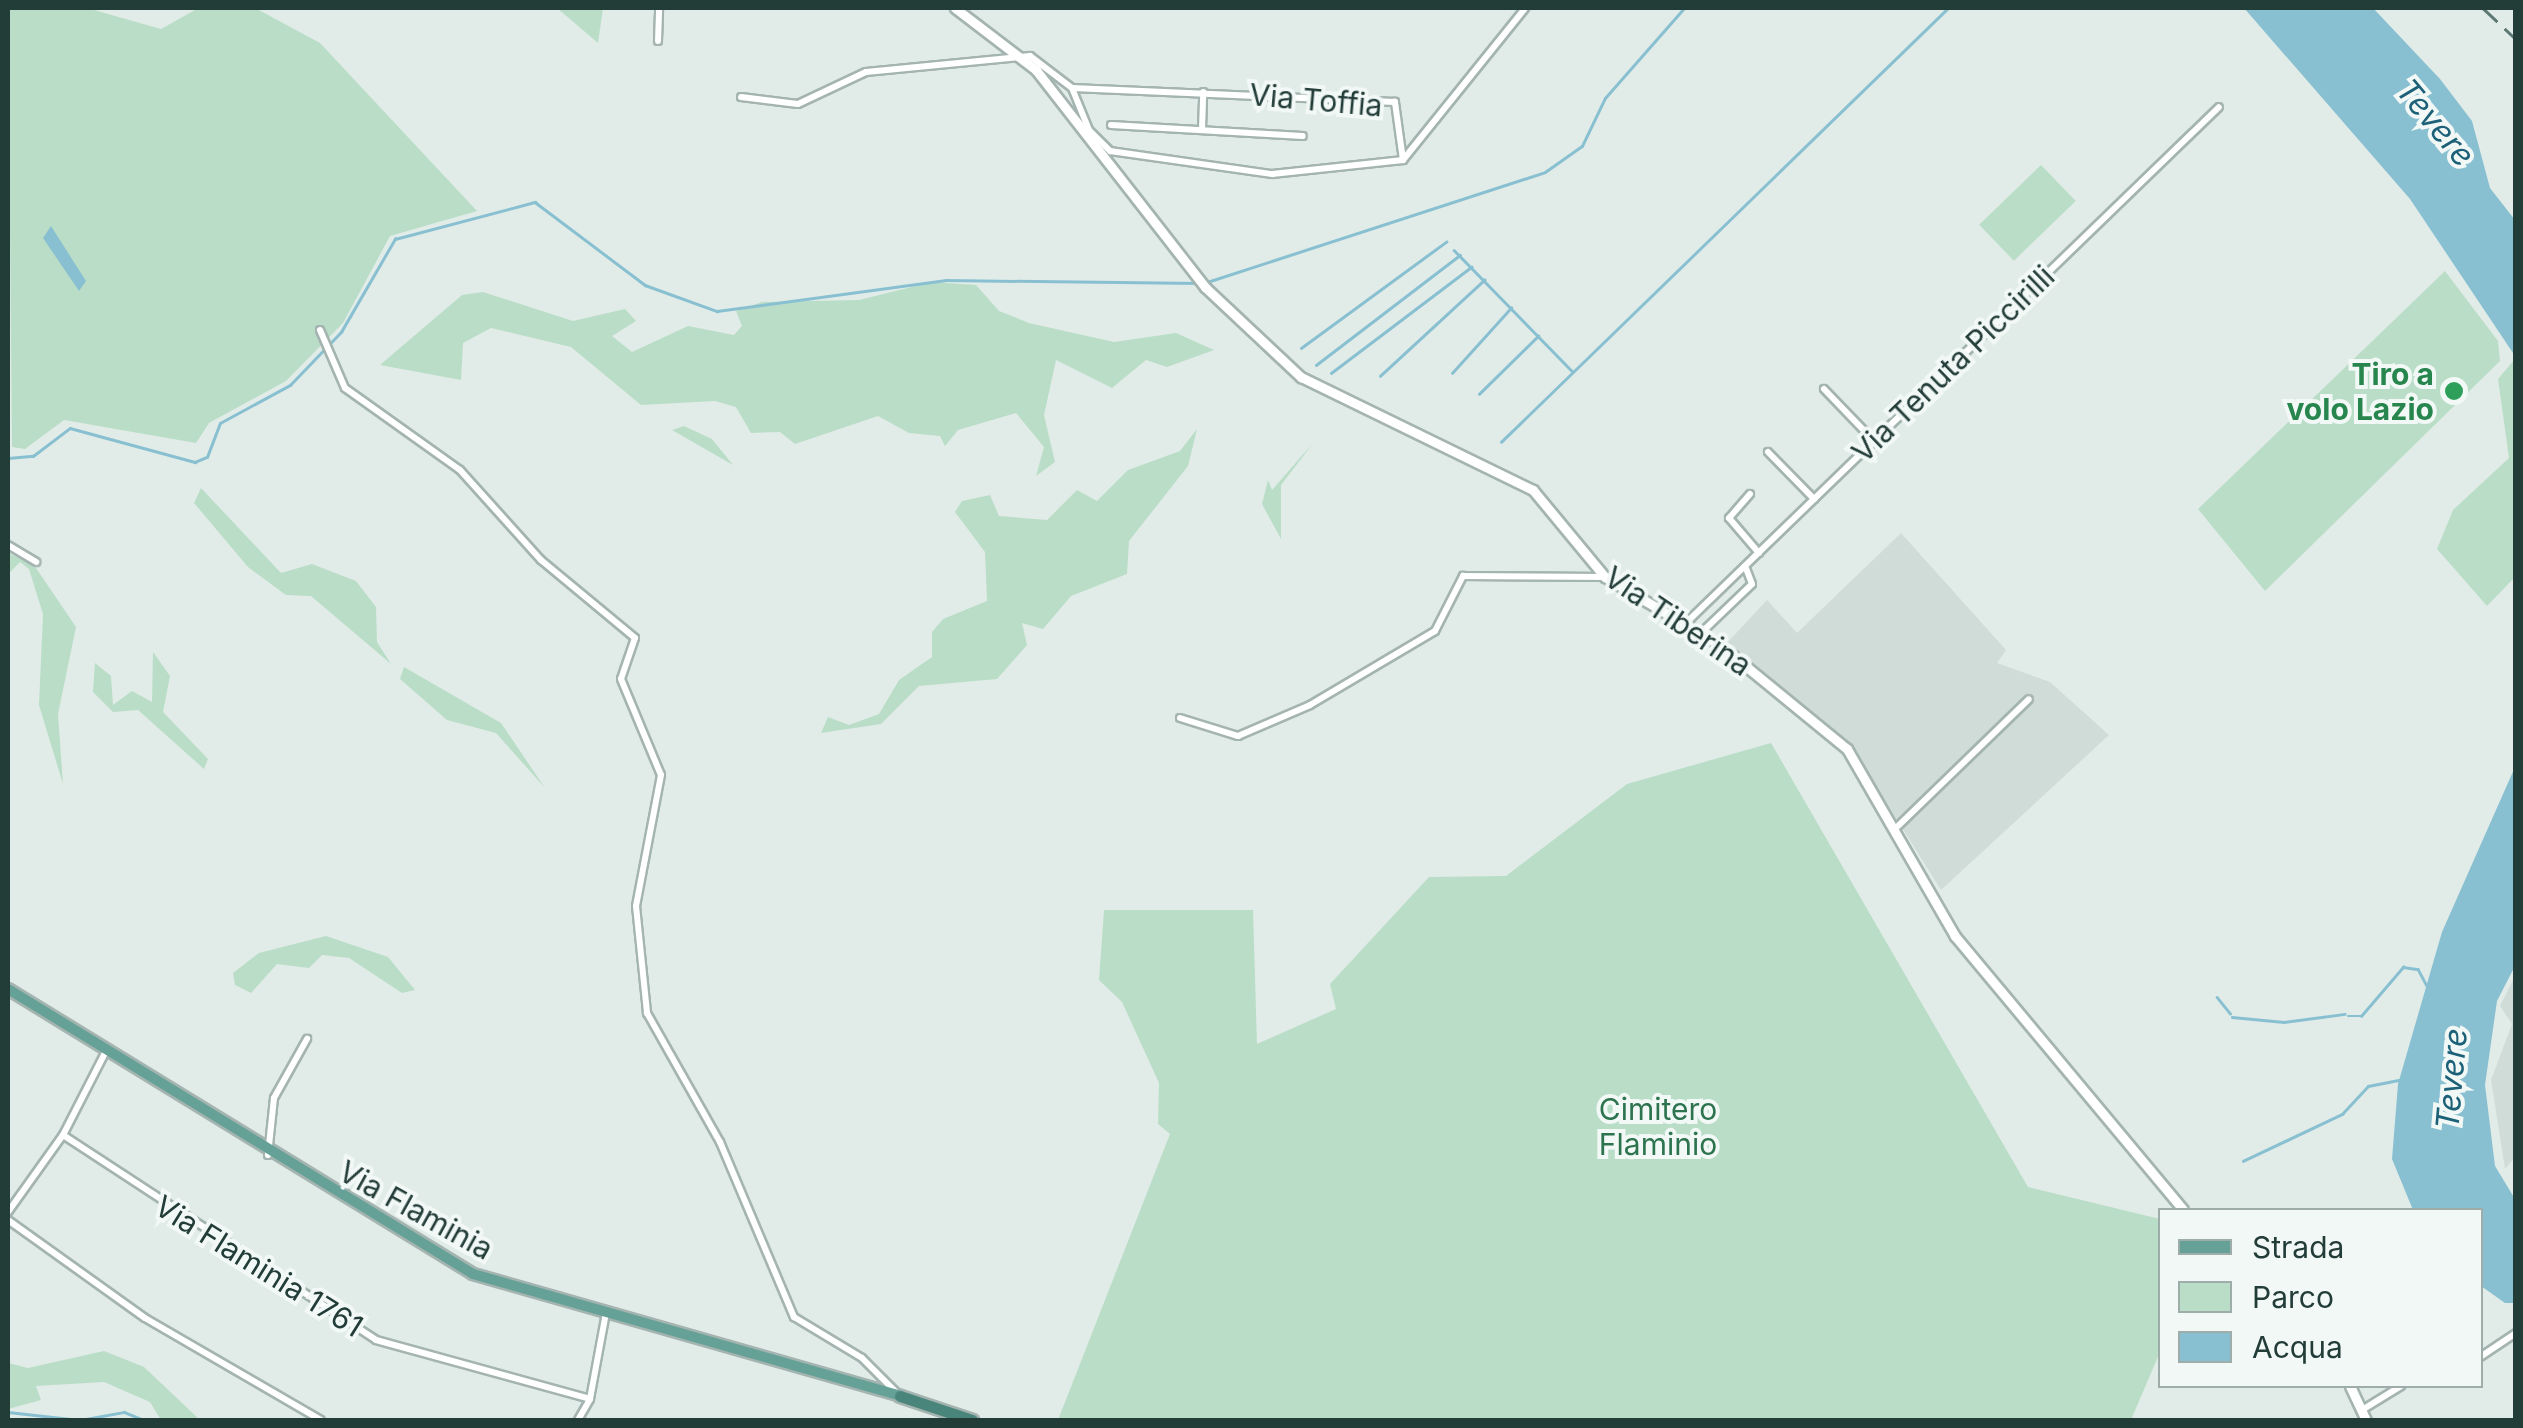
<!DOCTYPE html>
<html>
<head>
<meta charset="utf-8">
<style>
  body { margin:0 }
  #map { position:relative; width:2523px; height:1428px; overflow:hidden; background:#e1ece8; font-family:Inter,sans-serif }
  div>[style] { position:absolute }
  .built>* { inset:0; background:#d0dcd7 }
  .green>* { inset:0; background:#baddc7; transform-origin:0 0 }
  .water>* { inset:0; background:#89c0d1 }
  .stream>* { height:2.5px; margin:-1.25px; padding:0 1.25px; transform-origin:1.25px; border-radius:1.25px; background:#89c0d1 }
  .roads { filter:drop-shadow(2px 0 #a4b4b0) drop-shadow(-2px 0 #a4b4b0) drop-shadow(0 2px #a4b4b0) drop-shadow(0 -2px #a4b4b0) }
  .minor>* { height:6px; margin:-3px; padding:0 3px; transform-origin:3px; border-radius:3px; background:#fff }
  .secondary>* { height:9px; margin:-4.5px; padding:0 4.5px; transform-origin:4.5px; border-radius:4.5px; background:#fff }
  .primary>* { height:10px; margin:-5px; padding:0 5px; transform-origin:5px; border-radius:5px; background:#66a197 }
  .trunk>* { height:11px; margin:-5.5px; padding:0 5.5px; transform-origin:5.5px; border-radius:5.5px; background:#4a857c }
  .rail>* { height:2.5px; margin-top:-1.25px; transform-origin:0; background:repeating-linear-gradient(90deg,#5c7873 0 20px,transparent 0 30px) }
  .dots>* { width:28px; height:28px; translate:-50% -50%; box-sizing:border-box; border:5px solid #f2f8f6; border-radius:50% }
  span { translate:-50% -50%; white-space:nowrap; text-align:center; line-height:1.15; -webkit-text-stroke:8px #f2f8f6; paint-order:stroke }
  .street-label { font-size:30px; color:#223c38 }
  .leisure-label { font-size:30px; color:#27864d; font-weight:700 }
  .right { translate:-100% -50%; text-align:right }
  .park-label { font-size:30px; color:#2c734e }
  .water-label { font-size:32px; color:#1c6178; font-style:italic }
  .frame { position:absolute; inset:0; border:10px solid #223c38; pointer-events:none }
  .legend { position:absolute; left:2158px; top:1208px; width:325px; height:180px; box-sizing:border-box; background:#f2f8f6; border:2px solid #9fadaa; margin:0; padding:12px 18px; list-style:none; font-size:30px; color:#223c38 }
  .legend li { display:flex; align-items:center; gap:20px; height:50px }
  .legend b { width:50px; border:2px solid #9fadaa }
</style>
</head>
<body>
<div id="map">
  <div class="built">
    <i style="clip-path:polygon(1901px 533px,2006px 650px,1997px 663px,2050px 682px,2109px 735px,1941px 890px,1849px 743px,1726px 644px,1767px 600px,1797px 633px)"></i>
    <i style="clip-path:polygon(2515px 976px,2515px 1157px,2505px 1169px,2491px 1080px,2512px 1024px,2500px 1006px)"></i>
  </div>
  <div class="green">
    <i style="clip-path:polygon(8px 8px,87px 8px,161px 29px,195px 10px,183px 8px,255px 8px,320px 43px,477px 211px,390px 236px,343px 323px,286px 381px,209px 423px,196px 443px,64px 420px,25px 449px,12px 447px)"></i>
    <i style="clip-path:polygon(557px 8px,603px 8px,598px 43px)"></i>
    <i style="left:2041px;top:165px;width:50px;height:86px;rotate:46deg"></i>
    <i style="clip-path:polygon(2445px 271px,2498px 341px,2500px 361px,2265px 591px,2198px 509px)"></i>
    <i style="clip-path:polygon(932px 282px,976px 285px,999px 311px,1029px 323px,1114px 342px,1176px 333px,1214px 350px,1167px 367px,1146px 360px,1112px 388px,1056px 360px,1044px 415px,1055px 462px,1036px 476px,1044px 447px,1016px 413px,958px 430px,945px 446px,940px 436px,909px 433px,878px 416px,795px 444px,780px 432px,751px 433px,736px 407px,715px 401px,641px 405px,571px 347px,491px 328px,463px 343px,461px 380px,380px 365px,462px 295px,483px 292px,573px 321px,625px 309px,636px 321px,612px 336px,632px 352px,688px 326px,734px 335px,742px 326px,736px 311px,762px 302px,859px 300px)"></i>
    <i style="clip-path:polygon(2515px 359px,2515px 577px,2487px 606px,2437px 549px,2453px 510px,2509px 458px,2498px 379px)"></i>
    <i style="clip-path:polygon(684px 426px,712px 439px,733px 465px,672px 430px)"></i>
    <i style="clip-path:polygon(1197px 429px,1188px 466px,1129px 541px,1127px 574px,1071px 596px,1043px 629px,1022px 623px,1027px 645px,997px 679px,919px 686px,881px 724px,821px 733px,828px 717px,849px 725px,879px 714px,899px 680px,932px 657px,932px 632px,943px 619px,987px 601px,985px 552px,955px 512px,962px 501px,990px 495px,999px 516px,1047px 520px,1077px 490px,1097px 501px,1128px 470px,1180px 451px)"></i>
    <i style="clip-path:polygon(1314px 442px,1281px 485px,1281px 539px,1262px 504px,1268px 480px,1272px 490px)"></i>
    <i style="clip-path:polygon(201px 488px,281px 573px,312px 564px,356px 581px,376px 607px,377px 642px,391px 664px,311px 596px,286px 595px,248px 567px,194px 503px)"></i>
    <i style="clip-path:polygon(8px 553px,34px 565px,76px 627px,58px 714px,63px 784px,39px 705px,43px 614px,29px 569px,20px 562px,8px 574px)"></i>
    <i style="clip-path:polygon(153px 652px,170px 676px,163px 712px,208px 759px,204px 769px,138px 710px,113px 712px,93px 692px,95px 663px,111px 676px,113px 705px,132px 691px,152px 702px)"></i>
    <i style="clip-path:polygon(404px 667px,501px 723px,545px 788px,496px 733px,447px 720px,400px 679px)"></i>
    <i style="clip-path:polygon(1771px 743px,2028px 1187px,2160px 1219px,2160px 1352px,2131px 1420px,1058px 1420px,1170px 1134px,1158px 1124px,1159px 1083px,1122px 1002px,1099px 980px,1104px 910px,1253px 910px,1257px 1044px,1336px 1009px,1330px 984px,1429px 877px,1506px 876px,1627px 784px)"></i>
    <i style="clip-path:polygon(326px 936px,388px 957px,415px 990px,402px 993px,349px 958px,322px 955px,309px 968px,277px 964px,251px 993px,235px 985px,233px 973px,259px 953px)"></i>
    <i style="clip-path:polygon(104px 1351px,144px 1367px,200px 1420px,161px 1420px,150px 1402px,104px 1382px,36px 1386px,41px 1400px,8px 1409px,8px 1363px,28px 1368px)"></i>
  </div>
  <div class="water">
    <i style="clip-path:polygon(2244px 8px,2373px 8px,2440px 79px,2472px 121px,2490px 188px,2515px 220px,2515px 356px,2410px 199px)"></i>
    <i style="clip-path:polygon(51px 226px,86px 281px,79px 291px,43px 238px)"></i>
    <i style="clip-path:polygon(2515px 767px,2515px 966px,2497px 1001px,2485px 1085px,2495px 1166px,2515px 1199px,2515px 1303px,2505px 1303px,2481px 1286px,2480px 1210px,2413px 1210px,2392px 1159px,2398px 1084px,2442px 932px)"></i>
  </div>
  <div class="stream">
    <i style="left:1454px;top:250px;width:169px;rotate:45.7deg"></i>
    <i style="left:1207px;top:282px;width:355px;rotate:-18deg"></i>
    <i style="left:1545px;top:172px;width:45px;rotate:-35.1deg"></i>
    <i style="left:1582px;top:146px;width:53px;rotate:-64.4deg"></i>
    <i style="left:1605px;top:98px;width:120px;rotate:-48.7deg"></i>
    <i style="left:1301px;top:348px;width:180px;rotate:-36.2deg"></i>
    <i style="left:1316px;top:365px;width:181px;rotate:-37.4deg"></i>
    <i style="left:1331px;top:373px;width:176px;rotate:-37.1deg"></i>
    <i style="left:1452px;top:373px;width:88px;rotate:-47.8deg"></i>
    <i style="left:1380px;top:376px;width:142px;rotate:-42.7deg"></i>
    <i style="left:1479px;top:394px;width:83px;rotate:-44.5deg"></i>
    <i style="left:1501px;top:442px;width:623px;rotate:-44.15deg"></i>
    <i style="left:8px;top:458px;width:25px;rotate:-5deg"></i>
    <i style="left:33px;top:456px;width:46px;rotate:-37.1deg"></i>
    <i style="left:70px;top:428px;width:130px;rotate:15.2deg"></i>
    <i style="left:195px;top:462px;width:13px;rotate:-23deg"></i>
    <i style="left:207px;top:457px;width:36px;rotate:-69deg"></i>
    <i style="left:220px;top:423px;width:80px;rotate:-28.5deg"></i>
    <i style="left:290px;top:385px;width:74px;rotate:-46.1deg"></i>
    <i style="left:341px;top:332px;width:108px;rotate:-59.9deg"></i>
    <i style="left:395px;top:239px;width:145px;rotate:-14.8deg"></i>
    <i style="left:535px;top:202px;width:138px;rotate:37deg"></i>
    <i style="left:645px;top:285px;width:77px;rotate:19.9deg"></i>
    <i style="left:717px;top:311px;width:231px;rotate:-7.7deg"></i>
    <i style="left:946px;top:280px;width:253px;rotate:0.7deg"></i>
    <i style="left:2217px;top:997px;width:21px;rotate:51deg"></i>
    <i style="left:2348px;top:1016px;width:13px"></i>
    <i style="left:2361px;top:1016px;width:65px;rotate:-49.4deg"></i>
    <i style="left:2403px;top:967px;width:15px;rotate:8deg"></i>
    <i style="left:2418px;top:969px;width:19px;rotate:62deg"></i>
    <i style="left:2232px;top:1017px;width:52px;rotate:5.5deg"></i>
    <i style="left:2284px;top:1022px;width:61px;rotate:-7.6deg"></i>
    <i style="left:2243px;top:1161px;width:110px;rotate:-25.4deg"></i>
    <i style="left:2342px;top:1114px;width:38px;rotate:-47deg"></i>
    <i style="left:2368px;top:1086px;width:32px;rotate:-11deg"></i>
    <i style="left:8px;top:1412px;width:72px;rotate:6.3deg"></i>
    <i style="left:80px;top:1420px;width:45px;rotate:-10.3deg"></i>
    <i style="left:124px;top:1412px;width:22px;rotate:22deg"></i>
  </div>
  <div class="roads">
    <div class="minor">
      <i style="left:658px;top:41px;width:33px;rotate:-88deg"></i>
      <i style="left:741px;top:97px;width:57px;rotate:7deg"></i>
      <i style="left:798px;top:104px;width:75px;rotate:-25.2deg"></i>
      <i style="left:866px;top:72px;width:165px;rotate:-5.6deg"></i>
      <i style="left:1030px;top:56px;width:53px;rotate:37.3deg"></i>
      <i style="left:1072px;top:88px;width:45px;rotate:68deg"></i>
      <i style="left:1089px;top:130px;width:30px;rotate:45deg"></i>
      <i style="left:1110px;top:151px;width:164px;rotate:8.1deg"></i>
      <i style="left:1272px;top:174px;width:132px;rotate:-6.1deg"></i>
      <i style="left:1403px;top:160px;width:59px;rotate:-97.9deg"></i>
      <i style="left:1395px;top:102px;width:323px;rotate:-177.5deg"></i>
      <i style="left:1111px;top:125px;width:192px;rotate:3.3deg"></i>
      <i style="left:1202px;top:129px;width:37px;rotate:-88deg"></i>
      <i style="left:1403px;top:160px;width:195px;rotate:-51.2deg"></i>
      <i style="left:320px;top:330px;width:63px;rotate:66.7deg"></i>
      <i style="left:345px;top:388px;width:141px;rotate:35.5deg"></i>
      <i style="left:460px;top:470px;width:121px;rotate:48deg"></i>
      <i style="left:541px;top:560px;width:122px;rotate:39.7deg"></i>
      <i style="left:635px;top:638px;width:43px;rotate:108.9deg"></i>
      <i style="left:621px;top:679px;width:104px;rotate:67.4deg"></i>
      <i style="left:661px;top:775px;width:133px;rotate:100.8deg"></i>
      <i style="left:636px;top:906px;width:108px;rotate:84.1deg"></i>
      <i style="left:647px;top:1013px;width:148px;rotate:60.5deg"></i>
      <i style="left:720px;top:1142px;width:190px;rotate:67.1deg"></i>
      <i style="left:794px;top:1317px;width:79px;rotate:31.1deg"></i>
      <i style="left:862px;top:1358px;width:52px;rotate:45deg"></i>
      <i style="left:1824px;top:389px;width:72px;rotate:46.1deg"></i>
      <i style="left:1768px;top:452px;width:66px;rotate:45.6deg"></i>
      <i style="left:1750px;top:494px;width:32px;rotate:131deg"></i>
      <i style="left:1729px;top:518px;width:46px;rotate:49.4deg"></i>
      <i style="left:8px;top:545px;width:33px;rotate:31deg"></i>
      <i style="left:1687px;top:622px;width:740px;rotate:-44.07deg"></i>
      <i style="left:1702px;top:632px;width:69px;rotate:-43.8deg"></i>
      <i style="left:1752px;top:584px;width:19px;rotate:-111deg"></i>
      <i style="left:1180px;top:718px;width:61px;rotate:17.2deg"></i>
      <i style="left:1238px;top:736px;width:78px;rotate:-23.3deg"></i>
      <i style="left:1310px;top:705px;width:145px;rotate:-30.6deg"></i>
      <i style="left:1435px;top:631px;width:62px;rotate:-63deg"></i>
      <i style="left:1463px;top:576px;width:141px;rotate:0.4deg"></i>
      <i style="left:1898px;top:826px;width:182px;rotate:-44.1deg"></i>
      <i style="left:106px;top:1051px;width:94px;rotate:117.1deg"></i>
      <i style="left:63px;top:1135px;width:374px;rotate:33.2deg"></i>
      <i style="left:376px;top:1340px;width:222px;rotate:15.4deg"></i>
      <i style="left:590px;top:1399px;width:87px;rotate:-79.5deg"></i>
      <i style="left:268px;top:1155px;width:57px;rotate:-84deg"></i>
      <i style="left:274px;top:1098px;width:68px;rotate:-60.8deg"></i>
      <i style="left:8px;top:1212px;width:95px;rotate:-54.5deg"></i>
      <i style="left:8px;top:1220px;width:168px;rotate:35.6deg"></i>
      <i style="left:145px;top:1318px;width:203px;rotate:30.1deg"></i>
      <i style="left:2480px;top:1357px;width:43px;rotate:-33.7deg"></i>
      <i style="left:2362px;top:1410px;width:46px;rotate:-31.6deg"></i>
      <i style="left:578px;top:1420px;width:24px;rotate:-60deg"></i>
    </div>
    <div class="secondary">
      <i style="left:955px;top:8px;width:102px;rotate:37.4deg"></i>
      <i style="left:1036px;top:70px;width:275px;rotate:52.1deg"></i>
      <i style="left:1205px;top:287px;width:132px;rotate:43.2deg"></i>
      <i style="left:1301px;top:377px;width:258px;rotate:26deg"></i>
      <i style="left:1533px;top:490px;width:113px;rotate:50.4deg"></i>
      <i style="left:1605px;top:577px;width:134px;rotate:30.6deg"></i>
      <i style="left:1720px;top:645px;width:164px;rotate:39.3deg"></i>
      <i style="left:1847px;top:749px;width:216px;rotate:60deg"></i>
      <i style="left:1955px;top:936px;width:356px;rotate:50.2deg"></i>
      <i style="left:2350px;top:1386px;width:38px;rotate:65deg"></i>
    </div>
    <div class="primary">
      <i style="left:8px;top:989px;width:545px;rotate:31.5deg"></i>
      <i style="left:473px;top:1274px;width:444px;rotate:15.9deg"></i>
    </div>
    <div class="trunk">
      <i style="left:900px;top:1396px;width:76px;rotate:18.4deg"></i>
    </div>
  </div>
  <div class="rail">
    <i style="left:2483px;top:8px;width:45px;rotate:43.2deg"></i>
  </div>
  <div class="dots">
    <i style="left:2454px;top:391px;background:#2e9e5b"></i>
  </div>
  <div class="street-label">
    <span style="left:1316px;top:100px;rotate:5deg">Via Toffia</span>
    <span style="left:1953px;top:364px;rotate:-44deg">Via Tenuta Piccirilli</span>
    <span style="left:1678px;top:621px;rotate:34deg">Via Tiberina</span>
    <span style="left:416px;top:1210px;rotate:29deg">Via Flaminia</span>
    <span style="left:259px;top:1266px;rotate:32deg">Via Flaminia 1761</span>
  </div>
  <div class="leisure-label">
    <span class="right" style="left:2434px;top:391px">Tiro a<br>volo Lazio</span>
  </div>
  <div class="park-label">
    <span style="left:1658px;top:1126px">Cimitero<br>Flaminio</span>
  </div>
  <div class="water-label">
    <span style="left:2435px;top:123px;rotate:50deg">Tevere</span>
    <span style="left:2452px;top:1079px;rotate:-85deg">Tevere</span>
  </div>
  <div class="frame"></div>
  <ul class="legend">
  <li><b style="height:12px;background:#66a197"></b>Strada</li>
  <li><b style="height:28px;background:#baddc7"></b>Parco</li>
  <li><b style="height:28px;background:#89c0d1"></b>Acqua</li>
  </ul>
</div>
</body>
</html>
